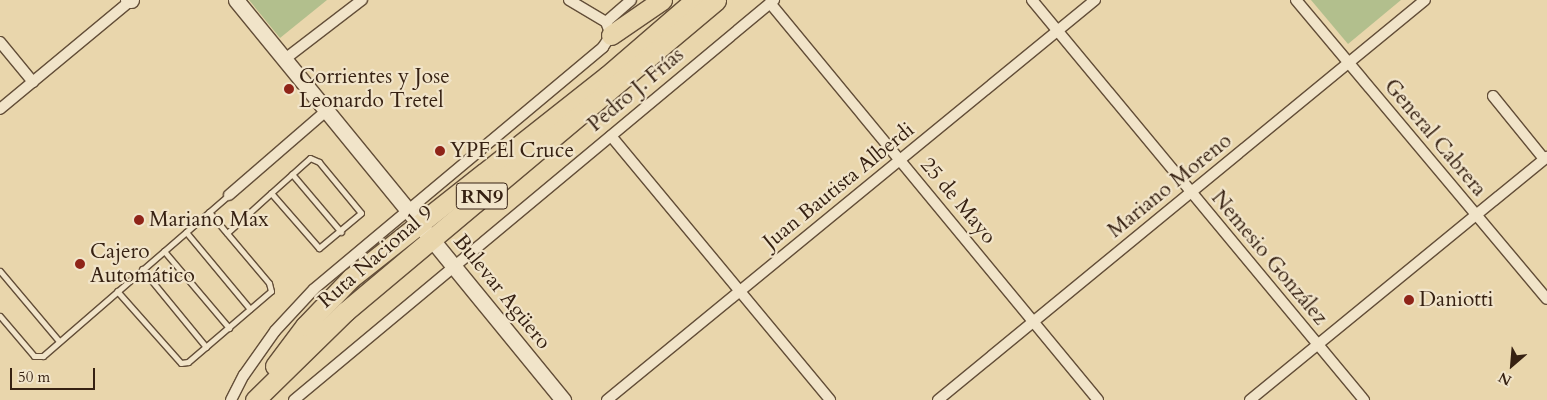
<!DOCTYPE html>
<html>
<head>
<meta charset="utf-8">
<style>
  body { margin:0 }
  #map { position:relative; width:1547px; height:400px; overflow:hidden; background:#e9d6ac; font-family:Cardo,serif }
  div>[style] { position:absolute }
  .green>* { inset:0; background:#b2bf8d }
  .roads { filter:drop-shadow(1px 0 #634e38) drop-shadow(-1px 0 #634e38) drop-shadow(0 1px #634e38) drop-shadow(0 -1px #634e38) }
  .lane>* { height:5px; margin:-2.5px; padding:0 2.5px; transform-origin:2.5px; border-radius:2.5px; background:#f1e4c9 }
  .street>* { height:10px; margin:-5px; padding:0 5px; transform-origin:5px; border-radius:5px; background:#f1e4c9 }
  .secondary>* { height:15px; margin:-7.5px; padding:0 7.5px; transform-origin:7.5px; border-radius:7.5px; background:#f1e4c9 }
  .highway>* { height:19px; margin:-9.5px; padding:0 9.5px; transform-origin:9.5px; border-radius:9.5px; background:#e9d6ac }
  .dots>* { width:14px; height:14px; translate:-50% -50%; box-sizing:border-box; border:2px solid #f1e4c9; border-radius:50% }
  span { translate:-50% -50%; white-space:nowrap; text-align:center; line-height:1.15; -webkit-text-stroke:4.5px #f1e4c9; paint-order:stroke }
  .shield-label span { padding:1px 4px; background:#f1e4c9; border:1px solid; border-radius:4px; -webkit-text-stroke-width:0 }
  .shield-label { font-size:20px; color:#362112; font-weight:700 }
  .poi-label { font-size:21px; color:#362112 }
  .left { translate:0 -50%; text-align:left }
  .street-label { font-size:21px; color:#362112 }
  .north { position:absolute; left:1487px; top:340px; width:50px; height:50px; -webkit-text-stroke:4px #f1e4c9; paint-order:stroke; rotate:207deg; font-size:14px; font-weight:700; line-height:20px; text-align:center; color:#362112 }
  .north::after { content:''; display:block; margin:auto; width:18px; height:22px; background:#362112; clip-path:polygon(50% 0,100% 100%,50% 72%,0 100%) }
  .scale { position:absolute; left:10px; top:368px; width:85px; height:22px; box-sizing:border-box; border:2px solid #362112; border-top:0; padding-left:6px; font-size:15px; line-height:18px; white-space:nowrap; color:#362112; -webkit-text-stroke:4px #f1e4c9; paint-order:stroke }
</style>
</head>
<body>
<div id="map">
  <div class="green">
    <i style="clip-path:polygon(249px 0,327px 0,280px 38px)"></i>
    <i style="clip-path:polygon(1311px 0,1401px 0,1348px 44px)"></i>
  </div>
  <div class="roads">
    <div class="lane">
      <i style="left:292px;top:174px;width:76px;rotate:49.8deg"></i>
      <i style="left:186px;top:232px;width:100px;rotate:50.3deg"></i>
      <i style="left:227px;top:233px;width:59px;rotate:-42.3deg"></i>
      <i style="left:271px;top:193px;width:52px;rotate:-41.9deg"></i>
      <i style="left:310px;top:158px;width:10px;rotate:24deg"></i>
      <i style="left:319px;top:162px;width:66px;rotate:50.5deg"></i>
      <i style="left:361px;top:213px;width:55px;rotate:140.2deg"></i>
      <i style="left:319px;top:248px;width:73px;rotate:-131.1deg"></i>
      <i style="left:164px;top:251px;width:101px;rotate:49.8deg"></i>
      <i style="left:142px;top:269px;width:101px;rotate:50.6deg"></i>
      <i style="left:0;top:271px;width:92px;rotate:49.9deg"></i>
      <i style="left:117px;top:291px;width:96px;rotate:48.4deg"></i>
      <i style="left:181px;top:363px;width:7px;rotate:-8deg"></i>
      <i style="left:188px;top:362px;width:109px;rotate:-40.5deg"></i>
      <i style="left:271px;top:291px;width:8px;rotate:-104deg"></i>
      <i style="left:269px;top:283px;width:93px;rotate:-130.2deg"></i>
      <i style="left:0;top:316px;width:52px;rotate:49.6deg"></i>
      <i style="left:34px;top:356px;width:9px"></i>
      <i style="left:43px;top:356px;width:246px;rotate:-40.9deg"></i>
    </div>
    <div class="street">
      <i style="left:1032px;top:0;width:520px;rotate:50.31deg"></i>
      <i style="left:1296px;top:0;width:390px;rotate:50deg"></i>
      <i style="left:770px;top:3px;width:515px;rotate:50.44deg"></i>
      <i style="left:606px;top:22px;width:33px;rotate:-41deg"></i>
      <i style="left:0;top:42px;width:52px;rotate:50.5deg"></i>
      <i style="left:285px;top:59px;width:97px;rotate:-37.5deg"></i>
      <i style="left:1493px;top:96px;width:81px;rotate:51deg"></i>
      <i style="left:0;top:109px;width:169px;rotate:-39.7deg"></i>
      <i style="left:611px;top:136px;width:343px;rotate:50.3deg"></i>
      <i style="left:229px;top:195px;width:128px;rotate:-40.9deg"></i>
      <i style="left:231px;top:400px;width:28px;rotate:-63deg"></i>
      <i style="left:244px;top:375px;width:54px;rotate:-54.8deg"></i>
      <i style="left:275px;top:331px;width:57px;rotate:-47.1deg"></i>
      <i style="left:314px;top:289px;width:377px;rotate:-39.9deg"></i>
      <i style="left:603px;top:47px;width:14px;rotate:-56deg"></i>
      <i style="left:611px;top:35px;width:14px;rotate:-111deg"></i>
      <i style="left:606px;top:22px;width:43px;rotate:-149.3deg"></i>
      <i style="left:294px;top:400px;width:625px;rotate:-39.81deg"></i>
      <i style="left:607px;top:400px;width:631px;rotate:-39.34deg"></i>
      <i style="left:938px;top:400px;width:630px;rotate:-39.4deg"></i>
      <i style="left:1250px;top:400px;width:384px;rotate:-39.3deg"></i>
    </div>
    <div class="secondary">
      <i style="left:128px;top:0;width:3px"></i>
      <i style="left:236px;top:0;width:517px;rotate:50.73deg"></i>
    </div>
    <div class="highway">
      <i style="left:611px;top:35px;width:62px;rotate:-34.5deg"></i>
      <i style="left:275px;top:366px;width:50px;rotate:-53.1deg"></i>
      <i style="left:305px;top:326px;width:66px;rotate:-46.2deg"></i>
      <i style="left:351px;top:278px;width:326px;rotate:-38.3deg"></i>
      <i style="left:607px;top:76px;width:116px;rotate:-40.8deg"></i>
      <i style="left:255px;top:400px;width:127px;rotate:-44.4deg"></i>
      <i style="left:346px;top:311px;width:483px;rotate:-40deg"></i>
    </div>
  </div>
  <div class="dots">
    <i style="left:289px;top:89px;background:#8f2418"></i>
    <i style="left:440px;top:151px;background:#8f2418"></i>
    <i style="left:139px;top:220px;background:#8f2418"></i>
    <i style="left:80px;top:264px;background:#8f2418"></i>
    <i style="left:1409px;top:300px;background:#8f2418"></i>
  </div>
  <div class="shield-label">
    <span style="left:482px;top:196px">RN9</span>
  </div>
  <div class="poi-label">
    <span class="left" style="left:299px;top:89px">Corrientes y Jose<br>Leonardo Tretel</span>
    <span class="left" style="left:450px;top:151px">YPF El Cruce</span>
    <span class="left" style="left:149px;top:220px">Mariano Max</span>
    <span class="left" style="left:90px;top:264px">Cajero<br>Automático</span>
    <span class="left" style="left:1419px;top:300px">Daniotti</span>
  </div>
  <div class="street-label">
    <span style="left:636px;top:90px;rotate:-40deg">Pedro J. Frías</span>
    <span style="left:1435px;top:138px;rotate:50deg">General Cabrera</span>
    <span style="left:839px;top:186px;rotate:-39deg">Juan Bautista Alberdi</span>
    <span style="left:1170px;top:186px;rotate:-39deg">Mariano Moreno</span>
    <span style="left:958px;top:201px;rotate:50deg">25 de Mayo</span>
    <span style="left:376px;top:257px;rotate:-41deg">Ruta Nacional 9</span>
    <span style="left:1269px;top:258px;rotate:50deg">Nemesio González</span>
    <span style="left:502px;top:292px;rotate:51deg">Bulevar Agüero</span>
  </div>
  <div class="north">N</div>
  <div class="scale">50 m</div>
</div>
</body>
</html>
